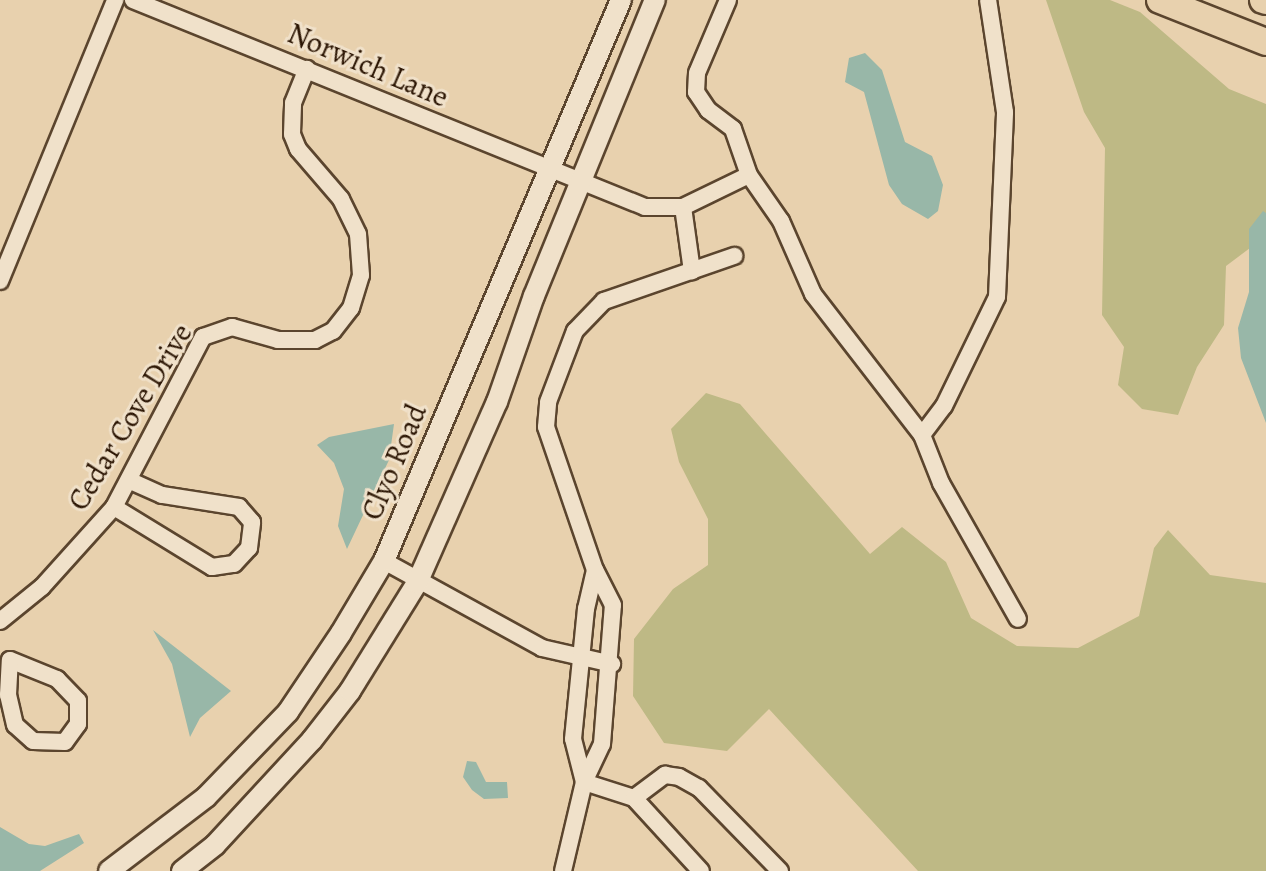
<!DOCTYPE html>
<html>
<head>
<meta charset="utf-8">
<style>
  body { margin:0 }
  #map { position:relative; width:1266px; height:871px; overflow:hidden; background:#e8d1ae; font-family:Alegreya,serif }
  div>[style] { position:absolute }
  .green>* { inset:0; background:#beb985 }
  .water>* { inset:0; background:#98b7a8 }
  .roads { filter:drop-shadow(2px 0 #5b452e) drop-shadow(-2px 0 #5b452e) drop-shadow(0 2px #5b452e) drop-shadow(0 -2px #5b452e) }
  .minor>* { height:16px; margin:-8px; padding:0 8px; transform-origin:8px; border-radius:8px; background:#f0e1ca }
  .tertiary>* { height:20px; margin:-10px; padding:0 10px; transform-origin:10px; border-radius:10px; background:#f0e1ca }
  .primary>* { height:26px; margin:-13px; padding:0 13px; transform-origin:13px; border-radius:13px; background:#e8d1ae }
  span { translate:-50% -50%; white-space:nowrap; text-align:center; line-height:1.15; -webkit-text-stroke:6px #f0e1ca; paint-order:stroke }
  .street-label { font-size:30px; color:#2c1604 }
</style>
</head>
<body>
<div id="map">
  <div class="green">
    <i style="clip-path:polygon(1046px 0,1110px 0,1140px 12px,1229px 89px,1266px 104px,1266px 236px,1226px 266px,1224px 325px,1197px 367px,1178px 415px,1142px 409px,1118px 385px,1124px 347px,1102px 315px,1105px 148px,1084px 112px)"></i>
    <i style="clip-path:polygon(706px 393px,740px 404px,870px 554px,902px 527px,946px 562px,971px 618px,1017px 646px,1078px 648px,1139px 616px,1154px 548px,1168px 530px,1210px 575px,1266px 583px,1266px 871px,918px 871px,769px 709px,727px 751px,664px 743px,633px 696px,634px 639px,673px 589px,708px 565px,708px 519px,679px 462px,671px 429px)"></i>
  </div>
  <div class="water">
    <i style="clip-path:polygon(865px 53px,882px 70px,905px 142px,932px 156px,943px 185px,938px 211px,928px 219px,902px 204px,889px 185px,864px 92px,845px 82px,849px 58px)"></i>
    <i style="clip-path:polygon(1263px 211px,1266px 213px,1266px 423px,1241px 358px,1238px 328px,1249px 292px,1249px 229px)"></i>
    <i style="clip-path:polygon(394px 424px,389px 460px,347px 549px,338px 526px,344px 489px,334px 463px,317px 445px,329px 437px)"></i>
    <i style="clip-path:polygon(153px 630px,231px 691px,200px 718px,190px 737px,172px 664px)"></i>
    <i style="clip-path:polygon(467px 761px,476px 762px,486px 782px,507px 782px,508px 798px,484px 799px,472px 790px,463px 777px)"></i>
    <i style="clip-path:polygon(0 827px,29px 844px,45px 846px,79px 834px,84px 843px,40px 871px,0 871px)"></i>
  </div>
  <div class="roads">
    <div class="minor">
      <i style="left:133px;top:0;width:552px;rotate:22.01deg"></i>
      <i style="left:645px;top:207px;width:38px"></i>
      <i style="left:683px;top:207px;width:73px;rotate:-25.9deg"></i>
      <i style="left:728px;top:0;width:79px;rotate:113deg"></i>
      <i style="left:697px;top:73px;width:19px;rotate:93deg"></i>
      <i style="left:696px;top:92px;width:22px;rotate:56deg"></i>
      <i style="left:708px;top:110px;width:31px;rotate:37deg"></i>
      <i style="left:733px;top:129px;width:49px;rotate:70.8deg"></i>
      <i style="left:749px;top:175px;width:56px;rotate:55.2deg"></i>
      <i style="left:781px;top:221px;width:80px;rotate:66.3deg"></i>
      <i style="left:813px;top:294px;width:178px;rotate:52.3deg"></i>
      <i style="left:922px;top:435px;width:52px;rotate:68.4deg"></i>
      <i style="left:941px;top:483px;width:156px;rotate:60.5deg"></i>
      <i style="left:683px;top:207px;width:65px;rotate:82deg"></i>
      <i style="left:0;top:281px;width:304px;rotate:-67.7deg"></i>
      <i style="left:922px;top:435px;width:36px;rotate:-53deg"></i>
      <i style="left:944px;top:406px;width:121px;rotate:-64.1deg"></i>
      <i style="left:997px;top:297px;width:185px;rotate:-87.5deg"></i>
      <i style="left:1005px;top:112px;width:113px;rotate:-98.6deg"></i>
      <i style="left:114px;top:507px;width:115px;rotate:31.5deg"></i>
      <i style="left:212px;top:567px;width:22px;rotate:-8deg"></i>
      <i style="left:234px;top:564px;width:22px;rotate:-47deg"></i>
      <i style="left:249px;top:548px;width:26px;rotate:-83deg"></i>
      <i style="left:252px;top:522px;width:20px;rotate:-131deg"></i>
      <i style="left:239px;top:507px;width:78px;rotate:-171.1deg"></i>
      <i style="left:162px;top:495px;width:34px;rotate:-156deg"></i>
      <i style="left:384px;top:561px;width:180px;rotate:28.8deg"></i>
      <i style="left:542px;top:648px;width:72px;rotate:12.9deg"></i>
      <i style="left:0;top:621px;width:54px;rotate:-39deg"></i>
      <i style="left:42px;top:587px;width:108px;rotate:-48deg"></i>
      <i style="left:114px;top:507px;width:192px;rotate:-62.4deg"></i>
      <i style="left:203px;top:337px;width:31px;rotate:-19deg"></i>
      <i style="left:232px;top:327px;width:48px;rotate:15.8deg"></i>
      <i style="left:278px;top:340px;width:37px"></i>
      <i style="left:315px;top:340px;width:20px;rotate:-27deg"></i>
      <i style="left:333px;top:331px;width:29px;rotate:-52deg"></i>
      <i style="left:351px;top:308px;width:34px;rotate:-73deg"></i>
      <i style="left:361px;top:275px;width:41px;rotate:-94.2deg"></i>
      <i style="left:358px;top:234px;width:39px;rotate:-116deg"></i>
      <i style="left:341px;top:199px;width:66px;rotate:-130.7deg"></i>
      <i style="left:298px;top:149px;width:16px;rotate:-112deg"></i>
      <i style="left:292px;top:134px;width:31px;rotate:-88deg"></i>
      <i style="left:293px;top:103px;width:37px;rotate:-68deg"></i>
      <i style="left:10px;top:660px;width:51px;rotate:22deg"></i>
      <i style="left:57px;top:679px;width:30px;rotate:46deg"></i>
      <i style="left:78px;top:701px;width:23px;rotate:90deg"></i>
      <i style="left:78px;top:724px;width:22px;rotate:126deg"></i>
      <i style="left:65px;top:742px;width:32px;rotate:-178deg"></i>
      <i style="left:33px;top:741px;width:24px;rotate:-138deg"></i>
      <i style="left:15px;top:725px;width:31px;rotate:-103deg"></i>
      <i style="left:8px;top:695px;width:35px;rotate:-87deg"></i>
      <i style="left:584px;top:782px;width:44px;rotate:-104.3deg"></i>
      <i style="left:573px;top:739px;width:131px;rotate:-84.3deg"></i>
      <i style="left:586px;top:609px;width:40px;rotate:-77deg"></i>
      <i style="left:584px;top:782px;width:52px;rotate:17.7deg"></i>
      <i style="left:634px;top:798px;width:99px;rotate:47.5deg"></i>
      <i style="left:634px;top:798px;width:39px;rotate:-37deg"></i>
      <i style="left:665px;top:775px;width:14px;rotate:8deg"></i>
      <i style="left:679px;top:777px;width:23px;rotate:29deg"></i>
      <i style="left:699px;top:788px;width:116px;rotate:45.7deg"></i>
      <i style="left:563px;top:871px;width:91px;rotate:-76.7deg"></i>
      <i style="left:584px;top:782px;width:42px;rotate:-64.7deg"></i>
      <i style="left:602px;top:744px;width:139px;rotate:-85.5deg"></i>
      <i style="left:613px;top:605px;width:39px;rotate:-117deg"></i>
      <i style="left:595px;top:570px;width:151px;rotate:-108.9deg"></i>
      <i style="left:546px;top:427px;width:25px;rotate:-85deg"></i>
      <i style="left:548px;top:402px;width:76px;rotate:-69.2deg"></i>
      <i style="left:575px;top:331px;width:42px;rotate:-46deg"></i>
      <i style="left:604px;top:301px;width:138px;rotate:-19.1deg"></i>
    </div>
    <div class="tertiary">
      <i style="left:109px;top:871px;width:122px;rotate:-37.3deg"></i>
      <i style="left:206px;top:797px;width:118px;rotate:-46deg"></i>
      <i style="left:288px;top:712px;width:95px;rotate:-56.1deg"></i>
      <i style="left:341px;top:633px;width:84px;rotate:-59.2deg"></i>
      <i style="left:384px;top:561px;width:609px;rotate:-67.1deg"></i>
      <i style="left:182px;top:871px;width:42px;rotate:-38.2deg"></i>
      <i style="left:215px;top:845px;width:143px;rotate:-47.3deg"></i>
      <i style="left:312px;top:740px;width:62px;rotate:-52.2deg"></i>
      <i style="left:350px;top:691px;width:127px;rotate:-58.2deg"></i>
      <i style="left:417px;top:583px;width:198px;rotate:-66.2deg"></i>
      <i style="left:497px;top:402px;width:112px;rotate:-70.8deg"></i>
      <i style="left:534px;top:296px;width:320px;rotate:-67.8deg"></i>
    </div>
    <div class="primary">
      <i style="left:1160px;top:0;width:114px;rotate:21.6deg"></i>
      <i style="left:1263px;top:0;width:3px;rotate:18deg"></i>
    </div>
  </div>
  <div class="street-label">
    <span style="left:368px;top:65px;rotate:23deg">Norwich Lane</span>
    <span style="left:130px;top:417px;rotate:-59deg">Cedar Cove Drive</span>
    <span style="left:394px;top:462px;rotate:-67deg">Clyo Road</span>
  </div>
</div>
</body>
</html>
